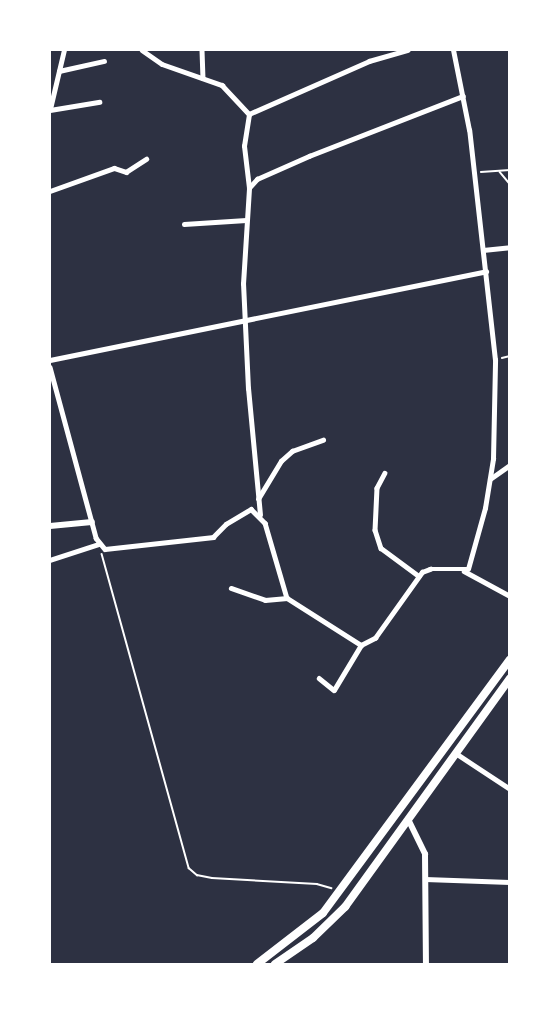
<!DOCTYPE html>
<html>
<head>
<meta charset="utf-8">
<style>
  body { margin:0 }
  #map { position:relative; width:559px; height:1014px; overflow:hidden; background:#2d3142; font-family:Montserrat,sans-serif }
  div>[style] { position:absolute }
  .path>* { height:1.5px; margin:-0.75px; padding:0 0.75px; transform-origin:0.75px; border-radius:0.75px; background:#fff }
  .minor>* { height:4.5px; margin:-2.25px; padding:0 2.25px; transform-origin:2.25px; border-radius:2.25px; background:#fff }
  .tertiary>* { height:6px; margin:-3px; padding:0 3px; transform-origin:3px; border-radius:3px; background:#fff }
  .primary>* { height:8px; margin:-4px; padding:0 4px; transform-origin:4px; border-radius:4px; background:#fff }
  span { translate:-50% -50%; white-space:nowrap; text-align:center; line-height:1.15; -webkit-text-stroke:4.5px #fff; paint-order:stroke }
  .frame { position:absolute; inset:0; border:51px solid #fff; pointer-events:none }
</style>
</head>
<body>
<div id="map">
  <div class="path">
    <i style="left:481px;top:172px;width:29px;rotate:-4deg"></i>
    <i style="left:500px;top:172px;width:16px;rotate:50deg"></i>
    <i style="left:502px;top:358px;width:8px;rotate:-14deg"></i>
    <i style="left:102px;top:554px;width:326px;rotate:74.5deg"></i>
    <i style="left:189px;top:868px;width:11px;rotate:41deg"></i>
    <i style="left:197px;top:875px;width:15px;rotate:11deg"></i>
    <i style="left:212px;top:878px;width:105px;rotate:3.3deg"></i>
    <i style="left:317px;top:884px;width:15px;rotate:16deg"></i>
  </div>
  <div class="minor">
    <i style="left:142px;top:50px;width:24px;rotate:35deg"></i>
    <i style="left:162px;top:64px;width:64px;rotate:19.3deg"></i>
    <i style="left:222px;top:85px;width:40px;rotate:47deg"></i>
    <i style="left:202px;top:50px;width:28px;rotate:88deg"></i>
    <i style="left:59px;top:71px;width:46px;rotate:-12.5deg"></i>
    <i style="left:50px;top:109px;width:61px;rotate:-76.7deg"></i>
    <i style="left:50px;top:110px;width:50px;rotate:-9.3deg"></i>
    <i style="left:249px;top:188px;width:42px;rotate:-96.8deg"></i>
    <i style="left:244px;top:146px;width:32px;rotate:-81deg"></i>
    <i style="left:249px;top:114px;width:131px;rotate:-23.8deg"></i>
    <i style="left:369px;top:61px;width:40px;rotate:-16deg"></i>
    <i style="left:50px;top:191px;width:68px;rotate:-19.8deg"></i>
    <i style="left:114px;top:168px;width:13px;rotate:18deg"></i>
    <i style="left:126px;top:172px;width:24px;rotate:-33deg"></i>
    <i style="left:184px;top:224px;width:62px;rotate:-3.7deg"></i>
    <i style="left:483px;top:250px;width:27px;rotate:-6deg"></i>
    <i style="left:50px;top:360px;width:445px;rotate:-11.5deg"></i>
    <i style="left:50px;top:367px;width:177px;rotate:74.9deg"></i>
    <i style="left:96px;top:538px;width:14px;rotate:51deg"></i>
    <i style="left:105px;top:549px;width:109px;rotate:-6.3deg"></i>
    <i style="left:213px;top:537px;width:18px;rotate:-45deg"></i>
    <i style="left:226px;top:524px;width:29px;rotate:-31deg"></i>
    <i style="left:251px;top:509px;width:20px;rotate:45deg"></i>
    <i style="left:265px;top:523px;width:78px;rotate:73.7deg"></i>
    <i style="left:287px;top:598px;width:88px;rotate:32.4deg"></i>
    <i style="left:361px;top:645px;width:16px;rotate:-27deg"></i>
    <i style="left:375px;top:638px;width:81px;rotate:-54.5deg"></i>
    <i style="left:422px;top:572px;width:9px;rotate:-21deg"></i>
    <i style="left:430px;top:569px;width:38px"></i>
    <i style="left:468px;top:569px;width:63px;rotate:-74.4deg"></i>
    <i style="left:485px;top:508px;width:50px;rotate:-80.7deg"></i>
    <i style="left:493px;top:459px;width:99px;rotate:-88.8deg"></i>
    <i style="left:495px;top:360px;width:231px;rotate:-96.4deg"></i>
    <i style="left:469px;top:130px;width:82px;rotate:-101.3deg"></i>
    <i style="left:385px;top:473px;width:17px;rotate:118deg"></i>
    <i style="left:377px;top:488px;width:42px;rotate:92.7deg"></i>
    <i style="left:375px;top:530px;width:19px;rotate:72deg"></i>
    <i style="left:381px;top:548px;width:47px;rotate:36.4deg"></i>
    <i style="left:490px;top:479px;width:24px;rotate:-35deg"></i>
    <i style="left:258px;top:499px;width:44px;rotate:-58.8deg"></i>
    <i style="left:281px;top:461px;width:15px;rotate:-42deg"></i>
    <i style="left:292px;top:451px;width:33px;rotate:-20deg"></i>
    <i style="left:260px;top:515px;width:127px;rotate:-95.4deg"></i>
    <i style="left:248px;top:389px;width:105px;rotate:-92.7deg"></i>
    <i style="left:243px;top:284px;width:96px;rotate:-86.4deg"></i>
    <i style="left:249px;top:188px;width:12px;rotate:-48deg"></i>
    <i style="left:257px;top:179px;width:57px;rotate:-23.9deg"></i>
    <i style="left:309px;top:156px;width:165px;rotate:-21.3deg"></i>
    <i style="left:50px;top:560px;width:52px;rotate:-18.1deg"></i>
    <i style="left:464px;top:571px;width:52px;rotate:28.5deg"></i>
    <i style="left:231px;top:588px;width:36px;rotate:19deg"></i>
    <i style="left:265px;top:600px;width:22px;rotate:-5deg"></i>
    <i style="left:319px;top:678px;width:19px;rotate:39deg"></i>
    <i style="left:334px;top:690px;width:52px;rotate:-59deg"></i>
    <i style="left:457px;top:754px;width:64px;rotate:33.4deg"></i>
    <i style="left:425px;top:879px;width:85px;rotate:2deg"></i>
  </div>
  <div class="tertiary">
    <i style="left:50px;top:526px;width:42px;rotate:-5.4deg"></i>
    <i style="left:408px;top:819px;width:39px;rotate:64deg"></i>
    <i style="left:425px;top:854px;width:110px;rotate:89.5deg"></i>
  </div>
  <div class="primary">
    <i style="left:257px;top:964px;width:83px;rotate:-37.7deg"></i>
    <i style="left:323px;top:913px;width:315px;rotate:-53.6deg"></i>
    <i style="left:275px;top:964px;width:46px;rotate:-34.4deg"></i>
    <i style="left:313px;top:938px;width:45px;rotate:-44.1deg"></i>
    <i style="left:345px;top:907px;width:282px;rotate:-54.2deg"></i>
  </div>
  <div class="frame"></div>
</div>
</body>
</html>
